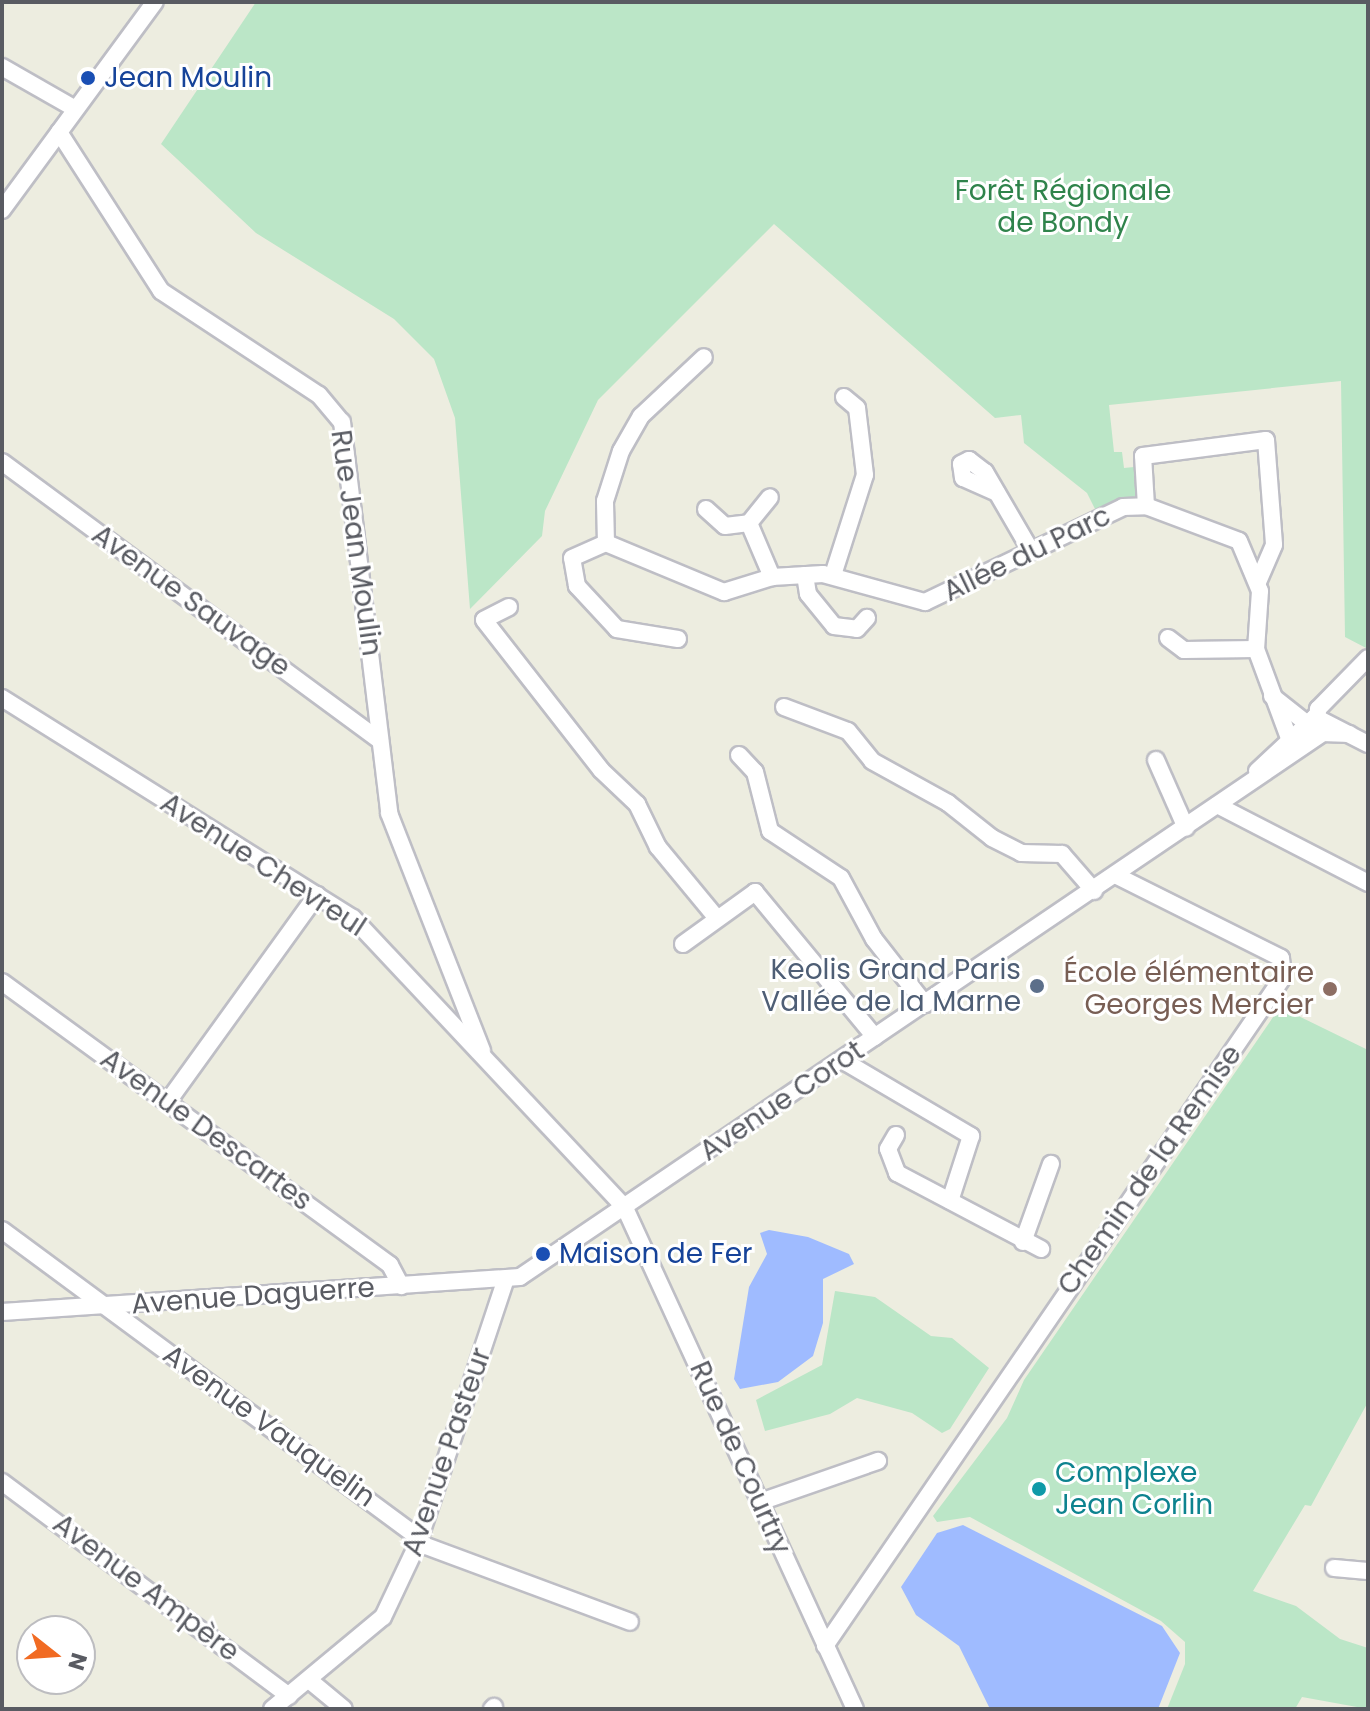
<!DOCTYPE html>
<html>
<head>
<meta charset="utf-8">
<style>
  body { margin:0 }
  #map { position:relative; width:1370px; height:1711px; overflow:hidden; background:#edede0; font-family:Poppins,sans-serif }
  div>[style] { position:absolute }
  .green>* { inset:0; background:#bbe6c7 }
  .water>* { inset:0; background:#9fbbff }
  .roads { filter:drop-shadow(2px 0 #bebec5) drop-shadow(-2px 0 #bebec5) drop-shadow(0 2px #bebec5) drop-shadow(0 -2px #bebec5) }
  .minor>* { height:16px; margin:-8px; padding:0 8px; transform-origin:8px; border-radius:8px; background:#fff }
  .dots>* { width:22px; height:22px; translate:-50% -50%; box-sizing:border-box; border:4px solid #fff; border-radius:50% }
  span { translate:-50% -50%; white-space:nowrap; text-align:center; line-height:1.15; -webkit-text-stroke:6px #fff; paint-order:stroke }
  .transit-label { font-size:28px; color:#164399 }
  .left { translate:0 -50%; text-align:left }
  .park-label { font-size:28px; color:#2f834b }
  .street-label { font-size:28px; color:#595b62 }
  .service-label { font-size:28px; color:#4e5e75 }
  .right { translate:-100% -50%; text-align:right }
  .education-label { font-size:28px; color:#785e54 }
  .culture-label { font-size:28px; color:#0d838f }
  .frame { position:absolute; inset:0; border:4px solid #595b62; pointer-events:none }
  .north { position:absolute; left:16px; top:1615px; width:80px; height:80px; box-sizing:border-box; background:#fff; border:2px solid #bdbdc0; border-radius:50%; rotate:107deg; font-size:22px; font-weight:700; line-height:32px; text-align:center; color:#595b62 }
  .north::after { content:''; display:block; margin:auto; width:28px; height:36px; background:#f16b23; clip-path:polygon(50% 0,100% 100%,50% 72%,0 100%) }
</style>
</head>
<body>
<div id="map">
  <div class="green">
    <i style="clip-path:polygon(256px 2px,1368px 2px,1368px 649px,1345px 637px,1341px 381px,1109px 405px,1114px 452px,1122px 452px,1124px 468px,1134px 467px,1139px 495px,1095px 509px,1087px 493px,1024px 443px,1021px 415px,995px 418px,774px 224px,598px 400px,545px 511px,542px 536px,470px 609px,455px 418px,434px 359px,394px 319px,256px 233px,161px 144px)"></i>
    <i style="clip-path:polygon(1280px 1007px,1368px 1050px,1368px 1402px,1311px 1506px,1305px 1505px,1253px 1591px,1296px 1606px,1340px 1639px,1368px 1648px,1368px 1709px,1302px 1697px,1295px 1709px,1167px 1709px,1185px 1664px,1185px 1642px,1161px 1621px,970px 1517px,937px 1522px,933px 1516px,1007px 1418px,1024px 1380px)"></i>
    <i style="clip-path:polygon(835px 1291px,875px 1297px,931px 1336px,952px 1338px,989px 1368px,950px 1429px,942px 1433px,912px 1413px,857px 1398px,830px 1414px,765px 1431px,756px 1400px,822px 1365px)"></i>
  </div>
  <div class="water">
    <i style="clip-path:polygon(769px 1230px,808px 1237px,849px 1254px,854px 1264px,823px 1279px,823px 1323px,813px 1356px,778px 1382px,740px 1389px,734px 1379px,749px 1287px,767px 1254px,760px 1233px)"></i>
    <i style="clip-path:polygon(963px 1525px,1162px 1626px,1180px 1653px,1158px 1709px,990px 1709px,959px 1646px,916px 1615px,901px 1587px,937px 1533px)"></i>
  </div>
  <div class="roads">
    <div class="minor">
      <i style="left:2px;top:67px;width:83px;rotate:29.7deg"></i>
      <i style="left:59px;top:132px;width:189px;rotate:57.3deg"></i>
      <i style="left:161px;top:291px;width:189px;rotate:33.4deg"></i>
      <i style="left:319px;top:395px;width:35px;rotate:50deg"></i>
      <i style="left:342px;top:422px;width:394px;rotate:83.1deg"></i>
      <i style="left:389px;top:813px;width:255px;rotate:68.6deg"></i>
      <i style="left:2px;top:210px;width:258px;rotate:-53.7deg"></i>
      <i style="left:2px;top:462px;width:470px;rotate:36.4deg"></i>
      <i style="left:997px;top:493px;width:37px;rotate:-156deg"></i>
      <i style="left:963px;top:478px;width:14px;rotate:-98deg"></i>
      <i style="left:961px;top:464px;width:9px;rotate:-27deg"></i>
      <i style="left:969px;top:460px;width:20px;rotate:37deg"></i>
      <i style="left:985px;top:472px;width:91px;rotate:59.8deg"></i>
      <i style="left:1146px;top:506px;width:50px;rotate:-93.4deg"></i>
      <i style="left:1143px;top:456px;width:124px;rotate:-7.4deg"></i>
      <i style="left:1266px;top:440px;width:105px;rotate:85.6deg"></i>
      <i style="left:1274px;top:545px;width:40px;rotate:113.4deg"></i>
      <i style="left:706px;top:509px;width:25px;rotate:42deg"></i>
      <i style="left:725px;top:526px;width:24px;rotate:-7deg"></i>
      <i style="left:749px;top:523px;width:33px;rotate:-51deg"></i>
      <i style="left:749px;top:523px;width:59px;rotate:66.9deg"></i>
      <i style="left:606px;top:543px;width:42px;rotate:-91.4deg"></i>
      <i style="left:605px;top:501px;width:52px;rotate:-72.3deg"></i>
      <i style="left:621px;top:451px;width:40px;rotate:-60.3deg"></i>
      <i style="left:641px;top:416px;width:86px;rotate:-43.1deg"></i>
      <i style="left:805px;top:575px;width:19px;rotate:81deg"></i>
      <i style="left:808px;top:594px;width:41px;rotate:50.9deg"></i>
      <i style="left:834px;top:626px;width:23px;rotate:7deg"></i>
      <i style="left:857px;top:629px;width:15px;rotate:-48deg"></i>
      <i style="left:833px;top:575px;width:105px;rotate:-72.3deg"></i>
      <i style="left:865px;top:475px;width:67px;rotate:-96.8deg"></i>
      <i style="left:857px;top:408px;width:17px;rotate:-140deg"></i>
      <i style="left:509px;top:607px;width:28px;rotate:153deg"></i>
      <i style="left:484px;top:620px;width:190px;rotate:52deg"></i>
      <i style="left:601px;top:770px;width:50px;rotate:43.4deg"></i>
      <i style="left:637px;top:804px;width:48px;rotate:64deg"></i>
      <i style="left:658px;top:847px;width:91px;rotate:50.4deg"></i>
      <i style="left:1168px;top:638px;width:20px;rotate:37deg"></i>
      <i style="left:1184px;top:650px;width:72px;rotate:-0.8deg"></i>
      <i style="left:678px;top:639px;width:62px;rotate:-170.7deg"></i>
      <i style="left:617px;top:629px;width:59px;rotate:-132.9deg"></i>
      <i style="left:577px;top:586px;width:28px;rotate:-100deg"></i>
      <i style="left:572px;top:558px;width:37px;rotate:-24deg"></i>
      <i style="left:606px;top:543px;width:128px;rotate:22.6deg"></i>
      <i style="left:724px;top:592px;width:50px;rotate:-17.4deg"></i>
      <i style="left:772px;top:577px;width:51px;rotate:-3.4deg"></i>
      <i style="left:823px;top:574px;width:106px;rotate:15.4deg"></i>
      <i style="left:925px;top:602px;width:220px;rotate:-25.6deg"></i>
      <i style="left:1123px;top:507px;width:23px;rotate:-2deg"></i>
      <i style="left:1146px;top:506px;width:99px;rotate:20.6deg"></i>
      <i style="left:1239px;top:541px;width:54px;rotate:67.2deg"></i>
      <i style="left:1260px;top:591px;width:58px;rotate:93.9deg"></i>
      <i style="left:1256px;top:649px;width:95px;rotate:69.7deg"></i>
      <i style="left:1272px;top:696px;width:48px;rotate:38.3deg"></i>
      <i style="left:2px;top:698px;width:414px;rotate:32.1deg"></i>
      <i style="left:353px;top:918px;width:398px;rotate:46.8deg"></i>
      <i style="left:625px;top:1208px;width:551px;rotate:65.34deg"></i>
      <i style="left:784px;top:707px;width:68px;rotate:20.6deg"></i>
      <i style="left:848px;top:731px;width:38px;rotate:51deg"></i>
      <i style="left:872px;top:761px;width:87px;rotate:28.9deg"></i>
      <i style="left:948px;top:803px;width:56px;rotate:38.5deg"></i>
      <i style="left:992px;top:838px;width:33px;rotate:27deg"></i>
      <i style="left:1021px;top:853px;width:41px;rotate:1.4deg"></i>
      <i style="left:1062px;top:854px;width:49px;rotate:49.1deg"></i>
      <i style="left:1317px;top:727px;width:18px;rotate:-87deg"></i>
      <i style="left:1318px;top:709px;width:71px;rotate:-45.6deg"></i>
      <i style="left:739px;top:755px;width:23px;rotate:47deg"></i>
      <i style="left:755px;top:772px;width:61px;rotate:75.7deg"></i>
      <i style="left:770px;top:831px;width:85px;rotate:33.5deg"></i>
      <i style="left:841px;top:878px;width:69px;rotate:61.6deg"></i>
      <i style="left:874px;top:939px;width:83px;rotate:51.9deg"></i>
      <i style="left:1156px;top:760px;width:74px;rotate:66.2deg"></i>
      <i style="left:1257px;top:771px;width:79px;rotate:-43deg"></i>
      <i style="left:1315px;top:717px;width:59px;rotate:27deg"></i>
      <i style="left:1217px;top:805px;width:170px;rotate:27.3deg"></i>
      <i style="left:683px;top:944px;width:89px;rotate:-35.8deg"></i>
      <i style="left:755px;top:892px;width:188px;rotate:50.4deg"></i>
      <i style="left:2px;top:982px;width:480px;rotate:36.1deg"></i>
      <i style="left:390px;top:1265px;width:24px;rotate:62deg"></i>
      <i style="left:842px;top:1060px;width:150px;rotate:30.5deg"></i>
      <i style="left:971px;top:1136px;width:68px;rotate:107.9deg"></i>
      <i style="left:169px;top:1100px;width:253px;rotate:-54.2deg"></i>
      <i style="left:896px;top:1135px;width:16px;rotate:120deg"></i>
      <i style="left:888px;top:1149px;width:26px;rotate:69deg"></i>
      <i style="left:897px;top:1173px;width:163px;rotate:27.8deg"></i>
      <i style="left:2px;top:1230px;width:518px;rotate:36.45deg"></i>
      <i style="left:1023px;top:1242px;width:83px;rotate:-70.3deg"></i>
      <i style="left:2px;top:1312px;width:519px;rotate:-3.87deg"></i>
      <i style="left:520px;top:1277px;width:970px;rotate:-34.12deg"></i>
      <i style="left:1323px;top:733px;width:26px;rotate:2deg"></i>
      <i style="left:2px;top:1482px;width:358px;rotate:36.7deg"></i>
      <i style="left:760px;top:1502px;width:125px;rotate:-19.2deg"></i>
      <i style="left:418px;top:1543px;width:226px;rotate:20.4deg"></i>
      <i style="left:1334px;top:1568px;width:34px;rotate:5deg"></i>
      <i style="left:825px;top:1646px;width:811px;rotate:-55.6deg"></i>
      <i style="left:1283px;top:977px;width:19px;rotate:-96deg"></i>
      <i style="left:1281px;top:958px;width:183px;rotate:-153.4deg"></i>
      <i style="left:309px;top:1680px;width:45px;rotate:39.6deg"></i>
      <i style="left:272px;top:1709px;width:144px;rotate:-39.7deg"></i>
      <i style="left:383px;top:1617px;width:82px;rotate:-64.7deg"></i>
      <i style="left:418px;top:1543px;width:276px;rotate:-71.6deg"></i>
      <i style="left:492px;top:1709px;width:3px;rotate:-45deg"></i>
    </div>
  </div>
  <div class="dots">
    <i style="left:88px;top:78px;background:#1a4fb4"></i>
    <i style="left:1037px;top:986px;background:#5c6f8a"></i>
    <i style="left:1330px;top:989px;background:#8d6e63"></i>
    <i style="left:543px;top:1254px;background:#1a4fb4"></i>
    <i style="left:1039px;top:1489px;background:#0f9aa8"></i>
  </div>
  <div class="transit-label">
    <span class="left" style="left:104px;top:78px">Jean Moulin</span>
    <span class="left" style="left:559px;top:1254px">Maison de Fer</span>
  </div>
  <div class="park-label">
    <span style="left:1063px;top:207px">Forêt Régionale<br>de Bondy</span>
  </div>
  <div class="street-label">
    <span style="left:356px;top:543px;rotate:82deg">Rue Jean Moulin</span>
    <span style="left:1027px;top:554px;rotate:-26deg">Allée du Parc</span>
    <span style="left:191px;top:601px;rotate:36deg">Avenue Sauvage</span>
    <span style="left:263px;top:865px;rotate:33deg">Avenue Chevreul</span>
    <span style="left:782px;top:1101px;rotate:-34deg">Avenue Corot</span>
    <span style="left:206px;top:1130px;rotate:36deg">Avenue Descartes</span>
    <span style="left:1150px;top:1170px;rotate:-55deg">Chemin de la Remise</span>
    <span style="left:253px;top:1296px;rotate:-4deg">Avenue Daguerre</span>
    <span style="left:269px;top:1426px;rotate:36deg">Avenue Vauquelin</span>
    <span style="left:447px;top:1452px;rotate:-71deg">Avenue Pasteur</span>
    <span style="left:740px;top:1458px;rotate:66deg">Rue de Courtry</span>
    <span style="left:146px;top:1588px;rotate:37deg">Avenue Ampère</span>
  </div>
  <div class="service-label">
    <span class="right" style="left:1021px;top:986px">Keolis Grand Paris<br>Vallée de la Marne</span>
  </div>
  <div class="education-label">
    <span class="right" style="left:1314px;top:989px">École élémentaire<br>Georges Mercier</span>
  </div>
  <div class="culture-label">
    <span class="left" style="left:1055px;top:1489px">Complexe<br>Jean Corlin</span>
  </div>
  <div class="frame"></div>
  <div class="north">N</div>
</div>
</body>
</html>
